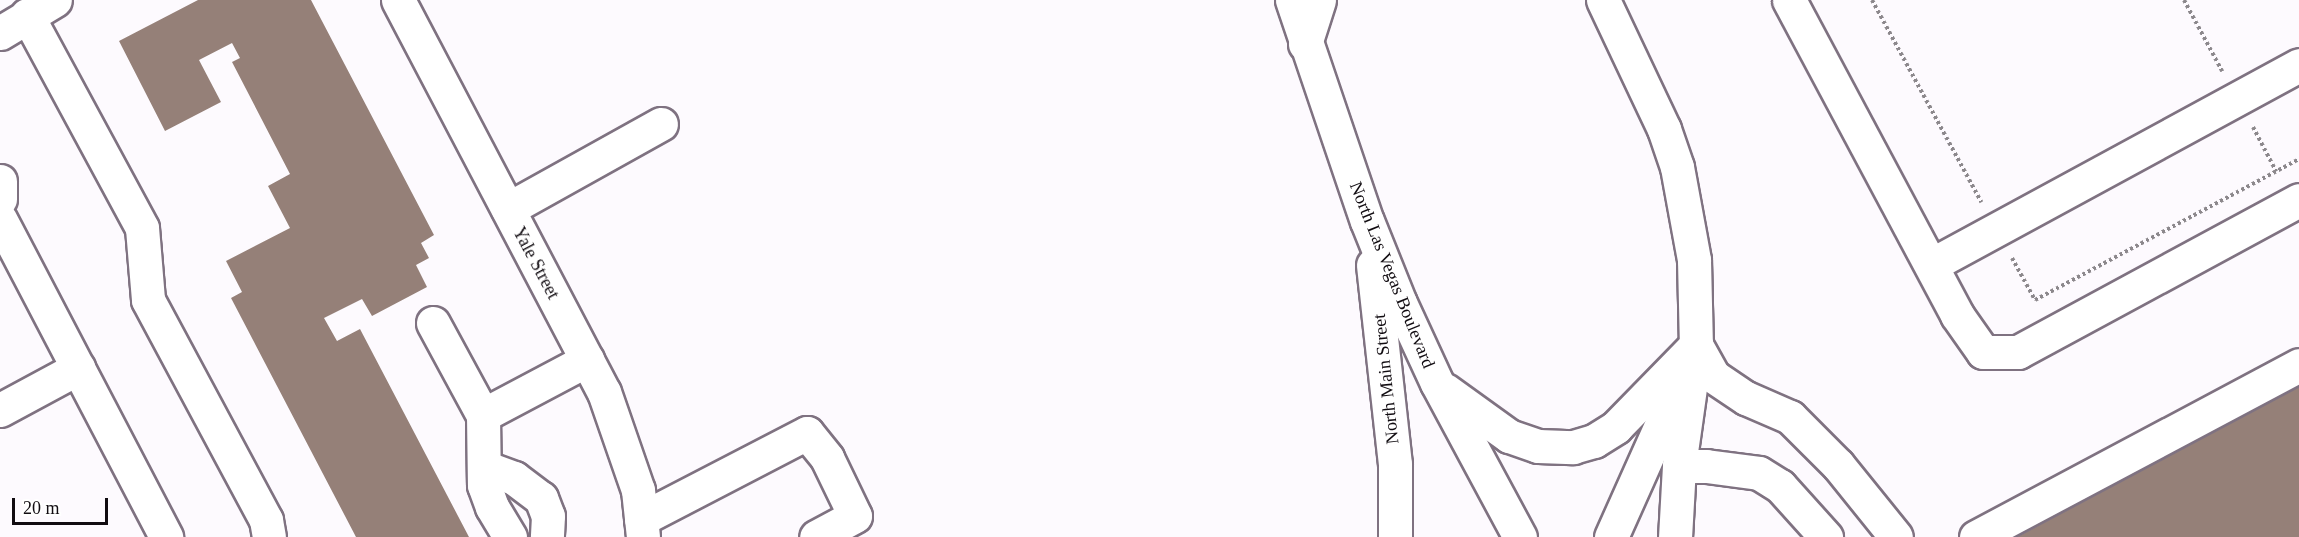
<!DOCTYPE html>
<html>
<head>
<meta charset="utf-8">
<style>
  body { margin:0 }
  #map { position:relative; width:2299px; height:537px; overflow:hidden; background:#fdfafe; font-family:"Times New Roman",serif }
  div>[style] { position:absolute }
  .building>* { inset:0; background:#958078 }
  .path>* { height:4px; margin-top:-2px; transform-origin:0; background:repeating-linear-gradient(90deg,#8c888c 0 3px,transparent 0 6px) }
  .roads { filter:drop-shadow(2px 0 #7f7281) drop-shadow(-2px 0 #7f7281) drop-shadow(0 2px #7f7281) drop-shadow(0 -2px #7f7281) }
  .minor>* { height:33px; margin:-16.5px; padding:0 16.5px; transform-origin:16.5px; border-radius:16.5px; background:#fff }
  .major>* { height:33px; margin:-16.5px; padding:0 16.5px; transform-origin:16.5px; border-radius:16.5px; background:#fff }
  span { translate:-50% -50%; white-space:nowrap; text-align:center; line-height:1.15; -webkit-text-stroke:4.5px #fff; paint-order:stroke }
  .street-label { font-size:18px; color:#110c11 }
  .scale { position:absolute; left:12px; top:498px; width:96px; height:27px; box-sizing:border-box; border:3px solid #110c11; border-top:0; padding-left:8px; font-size:18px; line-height:21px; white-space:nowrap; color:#110c11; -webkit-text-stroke:4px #fff; paint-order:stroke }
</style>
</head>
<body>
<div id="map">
  <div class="building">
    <i style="clip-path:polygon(198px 0,311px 0,434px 235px,421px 243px,429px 258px,416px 265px,427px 287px,372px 316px,362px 299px,324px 318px,337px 341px,360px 329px,469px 537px,356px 537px,231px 298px,242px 292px,226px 261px,290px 228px,268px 186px,290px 174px,232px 62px,240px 58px,232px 43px,199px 60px,221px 102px,165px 131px,119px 41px)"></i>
    <i style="clip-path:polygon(2299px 386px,2299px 537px,2017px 537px)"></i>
  </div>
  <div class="path">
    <i style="left:1872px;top:0;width:230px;rotate:61.6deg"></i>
    <i style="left:2184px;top:0;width:81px;rotate:61.8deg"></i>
    <i style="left:2253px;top:127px;width:50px;rotate:62.4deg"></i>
    <i style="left:2012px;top:258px;width:48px;rotate:61.3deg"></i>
    <i style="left:2035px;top:300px;width:299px;rotate:-28.1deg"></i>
  </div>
  <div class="roads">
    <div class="minor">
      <i style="left:398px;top:0;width:443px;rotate:62.3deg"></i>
      <i style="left:604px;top:392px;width:104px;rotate:70.9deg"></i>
      <i style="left:638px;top:490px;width:47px;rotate:83.9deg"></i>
      <i style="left:1789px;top:0;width:357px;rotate:61.9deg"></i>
      <i style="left:1957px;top:315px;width:45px;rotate:54.9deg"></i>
      <i style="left:1983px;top:352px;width:35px"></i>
      <i style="left:2018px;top:352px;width:319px;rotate:-28.4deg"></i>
      <i style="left:27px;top:15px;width:242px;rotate:61.6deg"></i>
      <i style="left:142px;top:228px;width:72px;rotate:85.2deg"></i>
      <i style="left:148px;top:300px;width:250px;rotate:61.8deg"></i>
      <i style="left:266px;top:520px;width:17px;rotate:80deg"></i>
      <i style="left:0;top:33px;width:64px;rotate:-31deg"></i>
      <i style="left:0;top:181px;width:18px;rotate:90deg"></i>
      <i style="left:508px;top:209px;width:175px;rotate:-29.1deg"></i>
      <i style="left:0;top:219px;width:359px;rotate:62.4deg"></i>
      <i style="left:1931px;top:265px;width:419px;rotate:-28.5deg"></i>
      <i style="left:433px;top:323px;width:105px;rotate:61.5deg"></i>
      <i style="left:483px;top:415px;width:118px;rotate:-27.9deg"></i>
      <i style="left:1696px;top:345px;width:35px;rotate:61deg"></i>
      <i style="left:1713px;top:376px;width:40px;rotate:34deg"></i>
      <i style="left:1746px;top:398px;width:48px;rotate:23.4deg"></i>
      <i style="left:1790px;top:417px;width:68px;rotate:45deg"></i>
      <i style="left:1838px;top:465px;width:92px;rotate:51.1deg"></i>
      <i style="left:0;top:410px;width:89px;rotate:-28.3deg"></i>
      <i style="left:483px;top:415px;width:70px;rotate:89.2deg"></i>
      <i style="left:484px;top:485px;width:23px;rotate:70deg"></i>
      <i style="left:492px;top:507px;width:35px;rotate:59deg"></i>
      <i style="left:1679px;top:466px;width:27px"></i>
      <i style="left:1706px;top:466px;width:53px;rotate:7.5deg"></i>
      <i style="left:1759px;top:473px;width:25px;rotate:32deg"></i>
      <i style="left:1780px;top:486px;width:69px;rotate:48deg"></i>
      <i style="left:484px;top:467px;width:32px;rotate:20deg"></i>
      <i style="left:514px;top:478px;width:34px;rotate:37deg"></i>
      <i style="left:541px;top:498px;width:19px;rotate:69deg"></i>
      <i style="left:548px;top:516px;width:21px;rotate:93deg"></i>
      <i style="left:641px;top:519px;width:187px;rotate:-27.4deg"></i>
      <i style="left:807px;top:433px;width:32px;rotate:51deg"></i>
      <i style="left:827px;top:458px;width:64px;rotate:64.2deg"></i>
      <i style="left:855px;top:516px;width:44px;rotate:151.7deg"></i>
      <i style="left:1976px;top:537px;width:366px;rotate:-28deg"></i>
    </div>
    <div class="major">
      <i style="left:1292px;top:0;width:233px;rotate:71.3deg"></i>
      <i style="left:1367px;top:221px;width:88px;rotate:68.1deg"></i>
      <i style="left:1400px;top:303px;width:88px;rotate:65.2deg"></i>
      <i style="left:1437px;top:383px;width:175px;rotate:61.7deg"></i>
      <i style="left:1603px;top:0;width:143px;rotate:64.7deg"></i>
      <i style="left:1664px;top:129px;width:40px;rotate:71.1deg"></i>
      <i style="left:1677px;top:167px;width:95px;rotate:79.6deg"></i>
      <i style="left:1694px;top:260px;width:85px;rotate:88.7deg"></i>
      <i style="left:1696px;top:345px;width:122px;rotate:98deg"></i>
      <i style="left:1679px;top:466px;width:71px;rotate:93.2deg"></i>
      <i style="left:1305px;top:44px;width:46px;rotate:-72.3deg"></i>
      <i style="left:1373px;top:265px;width:200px;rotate:83.7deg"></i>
      <i style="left:1395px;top:464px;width:73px;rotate:90deg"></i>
      <i style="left:1445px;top:390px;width:79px;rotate:35.7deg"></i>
      <i style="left:1509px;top:436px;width:31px;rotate:19deg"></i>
      <i style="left:1538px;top:446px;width:35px;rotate:2deg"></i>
      <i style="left:1573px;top:447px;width:22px;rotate:-16deg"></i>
      <i style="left:1594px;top:441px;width:26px;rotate:-32deg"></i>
      <i style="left:1616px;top:427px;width:115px;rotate:-45.7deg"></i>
      <i style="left:1611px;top:537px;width:167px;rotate:-65.9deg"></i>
    </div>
  </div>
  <div class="street-label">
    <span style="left:536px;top:263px;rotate:62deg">Yale Street</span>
    <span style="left:1392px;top:275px;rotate:68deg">North Las Vegas Boulevard</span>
    <span style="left:1386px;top:379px;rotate:-96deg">North Main Street</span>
  </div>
  <div class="scale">20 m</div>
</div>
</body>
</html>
